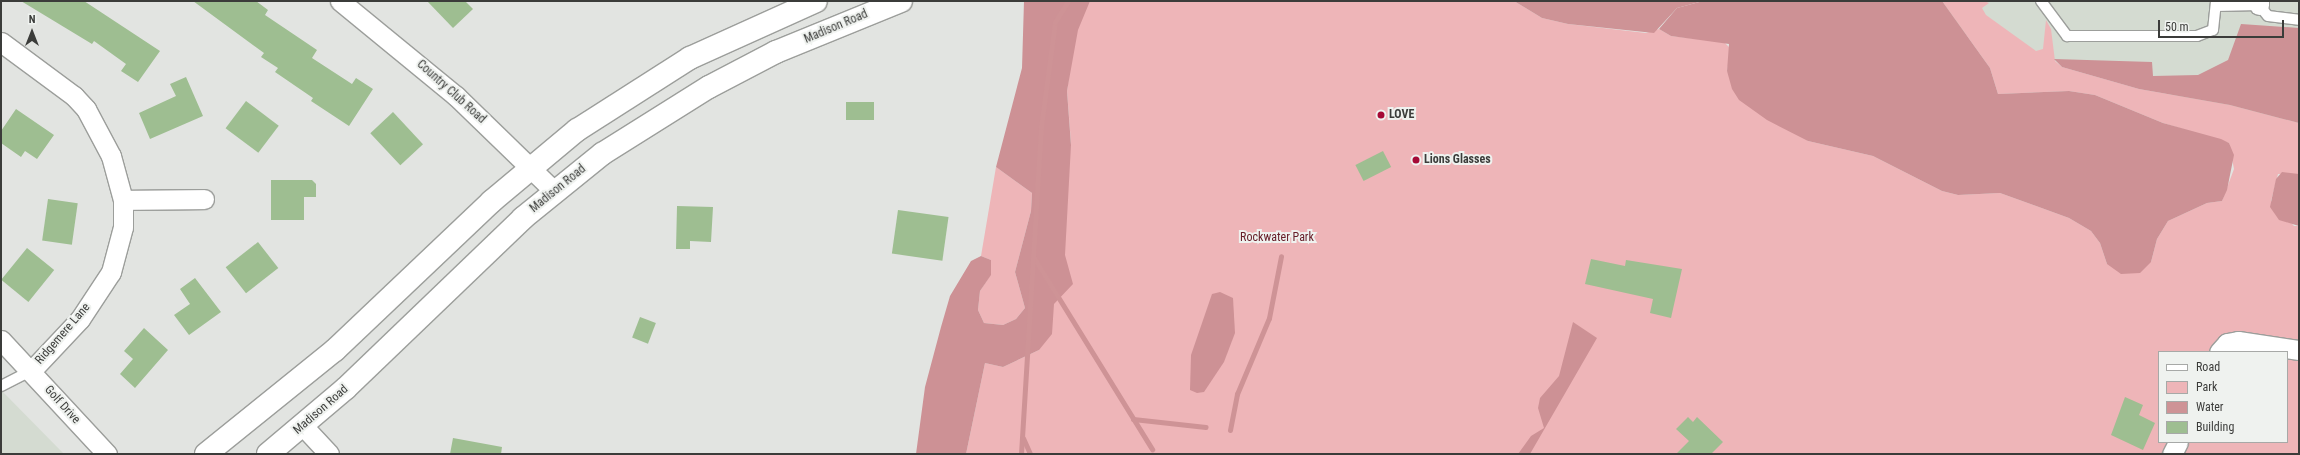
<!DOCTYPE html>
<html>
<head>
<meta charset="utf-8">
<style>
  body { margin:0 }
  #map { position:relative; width:2300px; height:455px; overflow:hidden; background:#e2e4e1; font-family:"Roboto Condensed",sans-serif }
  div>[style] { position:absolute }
  .built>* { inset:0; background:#d4dbd1 }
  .green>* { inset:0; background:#eeb5b8 }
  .forest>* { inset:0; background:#cd9195 }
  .water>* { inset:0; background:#ce9396 }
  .stream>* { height:5px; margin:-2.5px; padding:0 2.5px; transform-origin:2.5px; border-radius:2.5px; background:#ce9396 }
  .building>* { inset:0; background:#9ebe91; transform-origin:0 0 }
  .roads { filter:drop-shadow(1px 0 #9c9e9b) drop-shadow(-1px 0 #9c9e9b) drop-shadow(0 1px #9c9e9b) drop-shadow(0 -1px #9c9e9b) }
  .lane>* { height:10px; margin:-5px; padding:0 5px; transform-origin:5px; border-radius:5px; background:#fff }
  .street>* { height:19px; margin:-9.5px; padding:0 9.5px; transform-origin:9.5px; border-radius:9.5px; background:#fff }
  .primary>* { height:22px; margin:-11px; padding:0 11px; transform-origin:11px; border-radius:11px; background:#fff }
  .dots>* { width:11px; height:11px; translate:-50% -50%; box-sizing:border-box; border:2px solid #eff2ef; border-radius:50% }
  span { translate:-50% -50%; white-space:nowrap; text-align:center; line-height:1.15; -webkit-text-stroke:4px #eff2ef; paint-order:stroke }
  .street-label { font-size:12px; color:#3b3c3a }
  .poi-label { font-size:12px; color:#3b3c3a; font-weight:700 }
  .left { translate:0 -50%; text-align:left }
  .park-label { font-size:12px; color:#68202b }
  .frame { position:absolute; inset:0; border:2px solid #3b3c3a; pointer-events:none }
  .legend { position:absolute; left:2158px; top:351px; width:130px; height:92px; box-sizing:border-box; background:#eff2ef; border:1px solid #a7a9a7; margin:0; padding:5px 7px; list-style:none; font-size:12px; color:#3b3c3a }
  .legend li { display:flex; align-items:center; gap:8px; height:20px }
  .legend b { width:20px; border:1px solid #a7a9a7 }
  .north { position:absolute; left:12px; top:12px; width:40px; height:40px; -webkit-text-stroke:3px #eff2ef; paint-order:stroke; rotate:0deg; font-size:11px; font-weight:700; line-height:16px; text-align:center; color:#3b3c3a }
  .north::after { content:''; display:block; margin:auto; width:14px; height:18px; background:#3b3c3a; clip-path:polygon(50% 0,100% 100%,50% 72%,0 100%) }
  .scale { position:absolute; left:2158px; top:20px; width:126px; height:18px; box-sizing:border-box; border:2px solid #3b3c3a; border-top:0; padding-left:5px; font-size:12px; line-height:14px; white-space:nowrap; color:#3b3c3a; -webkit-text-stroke:3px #eff2ef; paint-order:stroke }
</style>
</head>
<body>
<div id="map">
  <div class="built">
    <i style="clip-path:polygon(1901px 1px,2299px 1px,2299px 132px,1901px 16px)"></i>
    <i style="clip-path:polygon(1px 390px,64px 454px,1px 454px)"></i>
  </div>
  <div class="green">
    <i style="clip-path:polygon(1070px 1px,1514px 1px,1542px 18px,1568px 24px,1646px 33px,1659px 29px,1671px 36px,1724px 42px,1731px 49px,1727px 71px,1808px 141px,1873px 156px,1942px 191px,1958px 195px,2000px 193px,2069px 218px,2091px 231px,2100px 243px,2107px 264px,2151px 262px,2157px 239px,2168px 221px,2207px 203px,2222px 201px,2234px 169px,2229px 143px,2163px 123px,2095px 95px,2069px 91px,1998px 94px,1990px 68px,1942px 1px,1984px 1px,1989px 3px,1982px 8px,1986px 15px,2036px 51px,2043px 49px,2046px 20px,2051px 29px,2055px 61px,2062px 67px,2139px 89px,2230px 105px,2299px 123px,2299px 174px,2278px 174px,2271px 201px,2294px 226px,2299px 226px,2299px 343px,2220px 339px,2210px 352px,2159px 352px,2159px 442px,2168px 442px,2163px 454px,966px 454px,985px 363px,1003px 367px,1039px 350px,1071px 143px,1067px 91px,1072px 53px)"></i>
    <i style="clip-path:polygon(996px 167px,1032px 193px,1031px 211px,1015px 272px,1025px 308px,1016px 319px,1003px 325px,984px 323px,978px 310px,980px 291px,991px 274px,991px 260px,981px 256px)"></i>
    <i style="clip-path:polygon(2287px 355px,2299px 357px,2299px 454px,2182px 454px,2187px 442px,2287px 442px)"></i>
  </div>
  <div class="forest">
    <i style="clip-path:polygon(1024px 1px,1090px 1px,1078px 30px,1067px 91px,1071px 145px,1065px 255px,1073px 284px,1054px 304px,1052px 334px,1039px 350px,1003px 367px,985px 363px,966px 454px,916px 454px,925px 387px,941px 327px,950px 296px,971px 261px,981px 256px,991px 260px,991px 275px,980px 291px,978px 310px,984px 323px,1003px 325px,1016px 319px,1025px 308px,1015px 272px,1031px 211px,1032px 193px,996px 167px,1022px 68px)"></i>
    <i style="clip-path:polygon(1703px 1px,1942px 1px,1990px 68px,1998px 94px,2069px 91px,2095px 95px,2163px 123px,2221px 139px,2229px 143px,2234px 155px,2227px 190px,2222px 201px,2207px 203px,2168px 221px,2157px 239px,2151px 262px,2140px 273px,2121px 274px,2107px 264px,2100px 243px,2091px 231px,2069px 218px,2000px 193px,1958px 195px,1942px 191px,1873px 156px,1808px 141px,1767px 120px,1739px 100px,1732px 89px,1727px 71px,1729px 44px,1671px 36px,1659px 29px,1677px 8px)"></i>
    <i style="clip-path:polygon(2241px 24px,2299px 28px,2299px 123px,2230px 105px,2139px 89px,2062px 67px,2054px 59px,2152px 62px,2153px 76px,2198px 75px,2228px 60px)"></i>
    <i style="clip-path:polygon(2282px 172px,2299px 174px,2299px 226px,2279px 220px,2270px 207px,2276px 179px)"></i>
    <i style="clip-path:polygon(1220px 292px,1233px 298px,1235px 333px,1224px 362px,1204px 392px,1197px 393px,1190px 390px,1191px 355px,1212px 294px)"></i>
    <i style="clip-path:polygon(1573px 322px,1597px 338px,1530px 454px,1518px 454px,1531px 436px,1544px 428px,1538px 408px,1540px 398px,1559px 376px)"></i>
  </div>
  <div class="water">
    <i style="clip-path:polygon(1514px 1px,1703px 1px,1677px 8px,1654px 33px,1568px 24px,1542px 18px)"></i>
  </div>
  <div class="stream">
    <i style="left:1284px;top:240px;width:6px;rotate:-81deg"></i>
    <i style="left:1034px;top:258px;width:225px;rotate:58.3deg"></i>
    <i style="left:1133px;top:419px;width:73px;rotate:6.3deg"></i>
    <i style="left:1230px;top:430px;width:37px;rotate:-79deg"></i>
    <i style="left:1237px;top:394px;width:82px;rotate:-67.2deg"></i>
    <i style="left:1269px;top:318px;width:63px;rotate:-79deg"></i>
    <i style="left:1023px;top:438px;width:17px;rotate:66deg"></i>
    <i style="left:1021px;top:454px;width:328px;rotate:-86.5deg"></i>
    <i style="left:1041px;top:127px;width:106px;rotate:-82.4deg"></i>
    <i style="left:1055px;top:22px;width:25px;rotate:-58deg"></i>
  </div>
  <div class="building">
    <i style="clip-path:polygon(21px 1px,84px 1px,160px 51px,138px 82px,121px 71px,126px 64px,94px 41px,92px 44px)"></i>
    <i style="clip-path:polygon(193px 1px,256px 1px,268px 10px,265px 15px,317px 50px,312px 58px,352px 84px,356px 78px,373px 89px,349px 126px,311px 101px,313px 98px,275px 72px,278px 68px,261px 57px,264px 53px)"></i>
    <i style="clip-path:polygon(427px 1px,465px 1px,473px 9px,453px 28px)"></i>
    <i style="clip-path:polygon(186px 77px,203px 116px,150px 139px,139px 113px,176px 96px,170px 84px)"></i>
    <i style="left:246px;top:101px;width:41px;height:34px;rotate:37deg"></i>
    <i style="left:846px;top:102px;width:28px;height:18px"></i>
    <i style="clip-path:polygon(16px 109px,54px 135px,37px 159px,25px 151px,21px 157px,1px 143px,1px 131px)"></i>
    <i style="left:393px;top:112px;width:44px;height:31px;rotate:47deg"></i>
    <i style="left:1383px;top:151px;width:18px;height:31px;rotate:63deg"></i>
    <i style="clip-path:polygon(271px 180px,312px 180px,316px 184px,316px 197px,304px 197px,304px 220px,271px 220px)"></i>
    <i style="left:48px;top:199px;width:30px;height:42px;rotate:8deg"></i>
    <i style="clip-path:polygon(677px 206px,713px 207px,711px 242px,690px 241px,690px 249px,676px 249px)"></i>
    <i style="left:898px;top:210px;width:51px;height:44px;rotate:8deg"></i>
    <i style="left:258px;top:242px;width:33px;height:41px;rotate:52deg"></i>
    <i style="left:27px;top:248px;width:35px;height:41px;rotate:39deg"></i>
    <i style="clip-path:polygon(1591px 259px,1625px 266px,1626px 260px,1682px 269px,1671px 318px,1650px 313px,1653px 299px,1585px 284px)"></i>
    <i style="clip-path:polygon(195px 278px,221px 312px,189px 335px,174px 315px,190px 304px,180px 289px)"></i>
    <i style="left:640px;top:317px;width:17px;height:22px;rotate:21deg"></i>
    <i style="clip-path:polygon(144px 328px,168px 350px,135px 388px,120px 374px,133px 359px,124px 351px)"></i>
    <i style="clip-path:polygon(2125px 397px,2143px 405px,2139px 415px,2155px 423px,2143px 450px,2111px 435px)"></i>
    <i style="clip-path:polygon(1688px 417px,1693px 422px,1697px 417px,1723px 442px,1711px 454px,1676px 454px,1689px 441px,1676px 429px)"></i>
    <i style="clip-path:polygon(453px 438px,502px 447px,501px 454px,450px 454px)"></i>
  </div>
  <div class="roads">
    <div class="lane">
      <i style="left:2041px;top:1px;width:44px;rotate:53.4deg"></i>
      <i style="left:2067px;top:36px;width:130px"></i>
      <i style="left:2197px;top:36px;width:17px;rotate:-21deg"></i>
      <i style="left:2213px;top:30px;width:29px;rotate:-84deg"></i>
      <i style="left:2216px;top:6px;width:43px;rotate:-1.3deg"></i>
      <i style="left:2259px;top:5px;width:14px;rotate:51deg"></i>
      <i style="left:2268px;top:16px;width:31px;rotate:7deg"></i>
      <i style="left:1px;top:386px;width:34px;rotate:-27deg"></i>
    </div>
    <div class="street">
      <i style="left:340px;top:1px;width:150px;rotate:39.3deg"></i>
      <i style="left:456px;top:96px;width:136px;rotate:44.1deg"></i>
      <i style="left:2259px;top:1px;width:4px;rotate:90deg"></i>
      <i style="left:1px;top:42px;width:91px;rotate:36.5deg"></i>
      <i style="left:74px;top:96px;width:18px;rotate:47deg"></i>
      <i style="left:86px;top:109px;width:53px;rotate:62deg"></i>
      <i style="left:111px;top:156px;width:46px;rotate:74.7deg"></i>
      <i style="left:123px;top:200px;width:27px;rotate:90deg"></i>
      <i style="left:123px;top:227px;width:47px;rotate:104.9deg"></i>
      <i style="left:111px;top:272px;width:56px;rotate:123.4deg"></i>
      <i style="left:80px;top:319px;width:71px;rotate:133.3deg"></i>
      <i style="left:123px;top:200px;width:81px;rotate:-0.7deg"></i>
      <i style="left:1px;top:340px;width:156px;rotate:47.1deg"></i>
      <i style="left:2219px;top:352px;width:12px;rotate:-48deg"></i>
      <i style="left:2227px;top:343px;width:11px;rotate:-10deg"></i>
      <i style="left:2238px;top:341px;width:62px;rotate:8.4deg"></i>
      <i style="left:303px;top:426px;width:38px;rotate:47deg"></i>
      <i style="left:2172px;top:454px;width:13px;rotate:-63deg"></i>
    </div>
    <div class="primary">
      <i style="left:206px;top:454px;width:166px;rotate:-38.9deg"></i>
      <i style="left:335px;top:350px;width:216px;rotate:-43.5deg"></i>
      <i style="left:492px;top:201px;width:111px;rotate:-39.9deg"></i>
      <i style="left:577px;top:130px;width:134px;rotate:-32.5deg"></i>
      <i style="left:690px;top:58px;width:138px;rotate:-24.3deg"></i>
      <i style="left:268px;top:454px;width:102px;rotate:-40.2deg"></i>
      <i style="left:346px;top:388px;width:245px;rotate:-43.8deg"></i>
      <i style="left:523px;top:218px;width:102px;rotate:-39deg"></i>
      <i style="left:602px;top:154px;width:126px;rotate:-32.1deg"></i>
      <i style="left:709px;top:87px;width:76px;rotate:-27.6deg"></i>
      <i style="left:776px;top:52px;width:135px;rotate:-22.2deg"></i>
    </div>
  </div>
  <div class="dots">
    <i style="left:1381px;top:115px;background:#a50a36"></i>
    <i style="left:1416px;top:160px;background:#a50a36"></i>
  </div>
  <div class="street-label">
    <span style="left:836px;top:27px;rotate:-23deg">Madison Road</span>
    <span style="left:451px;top:92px;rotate:42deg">Country Club Road</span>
    <span style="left:558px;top:189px;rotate:-39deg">Madison Road</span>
    <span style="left:63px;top:334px;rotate:-49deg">Ridgemere Lane</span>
    <span style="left:62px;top:405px;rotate:48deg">Golf Drive</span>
    <span style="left:321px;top:410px;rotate:-41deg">Madison Road</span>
  </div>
  <div class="poi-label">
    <span class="left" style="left:1389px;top:115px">LOVE</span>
    <span class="left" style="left:1424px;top:160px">Lions Glasses</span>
  </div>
  <div class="park-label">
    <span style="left:1277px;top:238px">Rockwater Park</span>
  </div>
  <div class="frame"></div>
  <ul class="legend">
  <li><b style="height:5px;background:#fff"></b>Road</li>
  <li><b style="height:11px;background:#eeb5b8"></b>Park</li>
  <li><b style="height:11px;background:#ce9396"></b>Water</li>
  <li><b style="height:11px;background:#9ebe91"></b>Building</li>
  </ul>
  <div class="north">N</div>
  <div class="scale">50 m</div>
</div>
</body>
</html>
